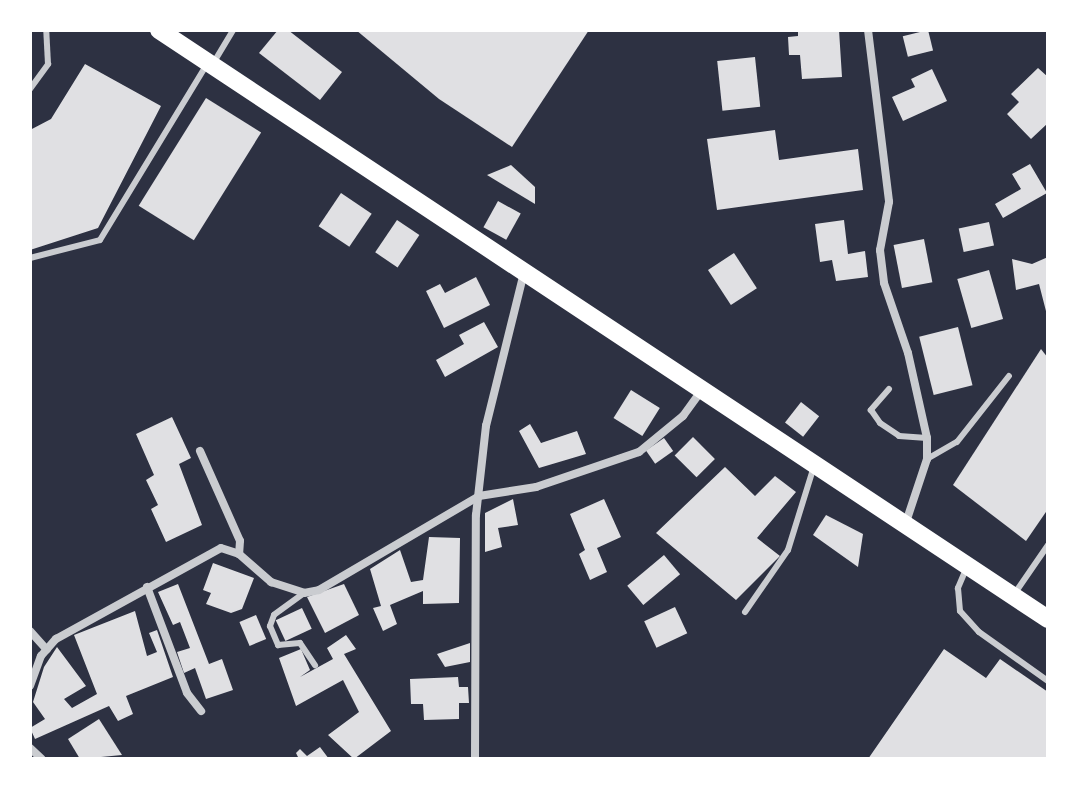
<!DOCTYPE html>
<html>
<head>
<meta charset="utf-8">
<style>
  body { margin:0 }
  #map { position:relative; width:1078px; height:789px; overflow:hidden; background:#2d3142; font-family:Jost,sans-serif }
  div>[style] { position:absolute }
  .building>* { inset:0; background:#e0e0e3; transform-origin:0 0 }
  .service>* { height:6px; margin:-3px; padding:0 3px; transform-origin:3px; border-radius:3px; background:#caccd0 }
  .minor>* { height:8px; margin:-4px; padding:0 4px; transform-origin:4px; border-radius:4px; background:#caccd0 }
  .primary>* { height:18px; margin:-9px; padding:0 9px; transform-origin:9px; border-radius:9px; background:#fff }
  span { translate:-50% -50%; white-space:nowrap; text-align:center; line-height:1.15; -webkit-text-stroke:7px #fff; paint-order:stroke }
  .frame { position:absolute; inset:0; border:32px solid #fff; pointer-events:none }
</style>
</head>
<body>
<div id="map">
  <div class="building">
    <i style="clip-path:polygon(278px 30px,288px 30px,342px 72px,320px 100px,259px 53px)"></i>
    <i style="clip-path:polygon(356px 30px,589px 30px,512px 147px,439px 99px)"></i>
    <i style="clip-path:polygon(798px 30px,839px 30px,842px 77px,802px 79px,800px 55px,789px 55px,788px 37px,798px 36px)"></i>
    <i style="left:928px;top:30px;width:21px;height:26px;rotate:76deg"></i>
    <i style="left:755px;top:57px;width:50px;height:38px;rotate:84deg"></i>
    <i style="clip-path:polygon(85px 64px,161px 106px,98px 228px,30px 250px,30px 130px,51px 119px)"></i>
    <i style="clip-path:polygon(1038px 68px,1048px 77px,1048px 123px,1031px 139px,1007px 114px,1019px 102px,1011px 94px)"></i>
    <i style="clip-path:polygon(932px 69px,947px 101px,903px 121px,892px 97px,915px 87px,911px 79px)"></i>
    <i style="left:206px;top:98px;width:65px;height:127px;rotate:32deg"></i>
    <i style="clip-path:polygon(775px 130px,779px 160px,858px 149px,863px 190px,717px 210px,707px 139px)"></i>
    <i style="clip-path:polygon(1030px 164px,1047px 193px,1003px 218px,995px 204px,1021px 189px,1012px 174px)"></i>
    <i style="clip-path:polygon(511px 165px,535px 187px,535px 204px,487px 175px)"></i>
    <i style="left:341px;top:193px;width:37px;height:40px;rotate:34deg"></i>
    <i style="left:498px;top:201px;width:26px;height:30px;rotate:29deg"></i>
    <i style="left:397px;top:220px;width:27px;height:39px;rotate:34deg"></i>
    <i style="clip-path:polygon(844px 220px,848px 254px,865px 251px,868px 277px,836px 281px,832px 260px,820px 262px,815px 224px)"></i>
    <i style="left:989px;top:222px;width:24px;height:31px;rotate:78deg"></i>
    <i style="left:924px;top:239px;width:44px;height:31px;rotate:79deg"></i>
    <i style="left:734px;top:253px;width:42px;height:31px;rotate:57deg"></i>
    <i style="clip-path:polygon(1048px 257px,1046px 266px,1047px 315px,1039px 284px,1016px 290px,1012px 259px,1032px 264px)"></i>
    <i style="left:989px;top:270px;width:51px;height:33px;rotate:74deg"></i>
    <i style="clip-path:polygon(476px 277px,490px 305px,444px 328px,426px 291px,440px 284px,445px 293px)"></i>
    <i style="clip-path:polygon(484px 322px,498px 347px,445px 377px,436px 360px,464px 344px,459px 335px)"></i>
    <i style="left:958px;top:327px;width:60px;height:40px;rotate:76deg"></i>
    <i style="clip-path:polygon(1041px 349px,1048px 358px,1048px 509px,1026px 541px,953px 485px)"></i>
    <i style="left:631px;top:390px;width:34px;height:33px;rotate:32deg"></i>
    <i style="left:801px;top:402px;width:23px;height:26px;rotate:38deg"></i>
    <i style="clip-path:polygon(172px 417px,191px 458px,179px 464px,202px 525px,166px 542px,151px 509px,158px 505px,146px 480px,154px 475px,136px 434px)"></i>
    <i style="clip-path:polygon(530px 424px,541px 443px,577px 431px,586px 454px,539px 468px,519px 431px)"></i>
    <i style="left:693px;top:437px;width:31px;height:26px;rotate:45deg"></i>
    <i style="left:664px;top:438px;width:16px;height:22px;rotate:55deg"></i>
    <i style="clip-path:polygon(725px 467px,755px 496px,775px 476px,796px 492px,757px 538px,780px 556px,736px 600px,656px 533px)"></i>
    <i style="clip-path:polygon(513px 499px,518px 525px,498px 528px,502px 547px,485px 552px,485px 513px)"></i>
    <i style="clip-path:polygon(604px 499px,621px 537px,597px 548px,607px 572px,590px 580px,579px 554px,585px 550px,570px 514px)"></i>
    <i style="clip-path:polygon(826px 515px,863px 534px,858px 567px,813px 535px)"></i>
    <i style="clip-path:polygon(429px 537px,460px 538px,459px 603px,423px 604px,423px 591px,390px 605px,397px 624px,383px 631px,373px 608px,381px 606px,370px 569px,400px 550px,411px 582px,423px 580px)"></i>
    <i style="left:664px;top:555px;width:25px;height:48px;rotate:50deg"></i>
    <i style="clip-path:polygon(213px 563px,254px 578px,242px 609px,231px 613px,206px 604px,211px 593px,203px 590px)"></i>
    <i style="clip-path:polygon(178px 584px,209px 664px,222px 659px,233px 690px,206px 699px,195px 668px,184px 673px,177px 652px,190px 648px,180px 622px,173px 625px,158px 592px)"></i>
    <i style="clip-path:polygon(344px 584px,359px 615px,325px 633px,307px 597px)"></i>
    <i style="left:675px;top:607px;width:29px;height:34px;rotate:65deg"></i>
    <i style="left:302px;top:608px;width:23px;height:29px;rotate:65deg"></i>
    <i style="clip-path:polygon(135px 611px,147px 656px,157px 652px,149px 633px,157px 630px,173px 677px,126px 696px,133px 714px,118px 721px,109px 706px,35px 739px,30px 728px,45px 719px,33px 702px,44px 667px,57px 647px,86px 686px,64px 699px,72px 708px,97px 694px,74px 635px)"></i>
    <i style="left:256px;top:615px;width:26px;height:18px;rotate:67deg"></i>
    <i style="clip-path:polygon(346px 635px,356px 649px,344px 654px,391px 731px,354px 759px,328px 735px,359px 712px,343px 680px,296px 706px,279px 658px,301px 649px,310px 670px,300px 677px,333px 659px,327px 648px)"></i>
    <i style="clip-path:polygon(470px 643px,470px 662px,445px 667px,437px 654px)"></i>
    <i style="clip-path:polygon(944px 649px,986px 678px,1000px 659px,1048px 692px,1048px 759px,868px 759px)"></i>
    <i style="clip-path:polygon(458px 677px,459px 687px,468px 687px,469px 703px,459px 703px,459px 719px,424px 720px,423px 704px,411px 704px,410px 679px)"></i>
    <i style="clip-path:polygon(99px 719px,122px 755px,80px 759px,68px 739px)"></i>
    <i style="clip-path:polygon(320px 747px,329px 759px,299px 759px,296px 753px,300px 749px,307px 756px)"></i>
  </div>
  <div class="service">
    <i style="left:214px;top:62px;width:37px;rotate:-59deg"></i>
    <i style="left:30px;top:89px;width:31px;rotate:-54deg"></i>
    <i style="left:48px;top:64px;width:34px;rotate:-93deg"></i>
    <i style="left:30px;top:258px;width:72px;rotate:-14.4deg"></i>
    <i style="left:100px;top:240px;width:204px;rotate:-58.7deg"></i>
    <i style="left:889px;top:389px;width:28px;rotate:131deg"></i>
    <i style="left:871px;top:410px;width:16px;rotate:55deg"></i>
    <i style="left:880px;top:423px;width:23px;rotate:34deg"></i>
    <i style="left:899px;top:436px;width:28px;rotate:4deg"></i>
    <i style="left:927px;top:459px;width:34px;rotate:-30deg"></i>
    <i style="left:957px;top:442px;width:84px;rotate:-51.8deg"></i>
    <i style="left:966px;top:569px;width:21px;rotate:113deg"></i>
    <i style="left:958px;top:588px;width:23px;rotate:85deg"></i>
    <i style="left:960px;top:611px;width:28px;rotate:48deg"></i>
    <i style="left:979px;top:632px;width:85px;rotate:35.4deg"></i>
    <i style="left:304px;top:593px;width:37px;rotate:144deg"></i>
    <i style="left:274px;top:615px;width:12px;rotate:110deg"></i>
    <i style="left:270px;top:626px;width:21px;rotate:67deg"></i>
    <i style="left:278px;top:645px;width:22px;rotate:-5deg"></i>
    <i style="left:300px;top:643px;width:27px;rotate:56deg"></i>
    <i style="left:1015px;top:593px;width:58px;rotate:-55.5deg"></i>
    <i style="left:745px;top:612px;width:75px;rotate:-55.3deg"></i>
    <i style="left:788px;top:550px;width:85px;rotate:-72.8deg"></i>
  </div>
  <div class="minor">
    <i style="left:868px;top:30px;width:173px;rotate:83deg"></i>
    <i style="left:889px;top:202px;width:49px;rotate:100.6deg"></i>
    <i style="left:880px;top:250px;width:33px;rotate:83deg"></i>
    <i style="left:884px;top:283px;width:74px;rotate:71.1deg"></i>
    <i style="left:908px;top:353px;width:87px;rotate:77.4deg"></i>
    <i style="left:927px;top:438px;width:21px;rotate:90deg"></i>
    <i style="left:927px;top:459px;width:70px;rotate:108.4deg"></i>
    <i style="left:200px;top:451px;width:98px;rotate:66deg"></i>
    <i style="left:240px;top:541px;width:13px;rotate:94deg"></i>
    <i style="left:147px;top:587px;width:113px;rotate:69.3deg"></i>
    <i style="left:187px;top:693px;width:23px;rotate:52deg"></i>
    <i style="left:30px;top:631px;width:25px;rotate:48deg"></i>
    <i style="left:30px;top:686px;width:32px;rotate:-70deg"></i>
    <i style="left:41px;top:656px;width:23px;rotate:-49deg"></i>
    <i style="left:56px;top:639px;width:188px;rotate:-28.9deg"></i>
    <i style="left:221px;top:548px;width:19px;rotate:18deg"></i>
    <i style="left:239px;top:554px;width:43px;rotate:41.2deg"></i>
    <i style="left:271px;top:582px;width:35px;rotate:18deg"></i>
    <i style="left:304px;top:593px;width:15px;rotate:-11deg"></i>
    <i style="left:319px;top:590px;width:186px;rotate:-30.4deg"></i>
    <i style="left:479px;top:496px;width:58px;rotate:-9deg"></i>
    <i style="left:536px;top:487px;width:109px;rotate:-18.8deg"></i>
    <i style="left:639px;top:452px;width:57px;rotate:-39.3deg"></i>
    <i style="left:683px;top:416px;width:31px;rotate:-54deg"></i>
    <i style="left:30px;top:748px;width:16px;rotate:43deg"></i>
    <i style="left:475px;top:759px;width:244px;rotate:-89.8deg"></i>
    <i style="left:476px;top:515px;width:90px;rotate:-83.6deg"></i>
    <i style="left:486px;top:426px;width:158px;rotate:-76.1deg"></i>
  </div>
  <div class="primary">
    <i style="left:159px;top:30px;width:1066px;rotate:33.53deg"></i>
  </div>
  <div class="frame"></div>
</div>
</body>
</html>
